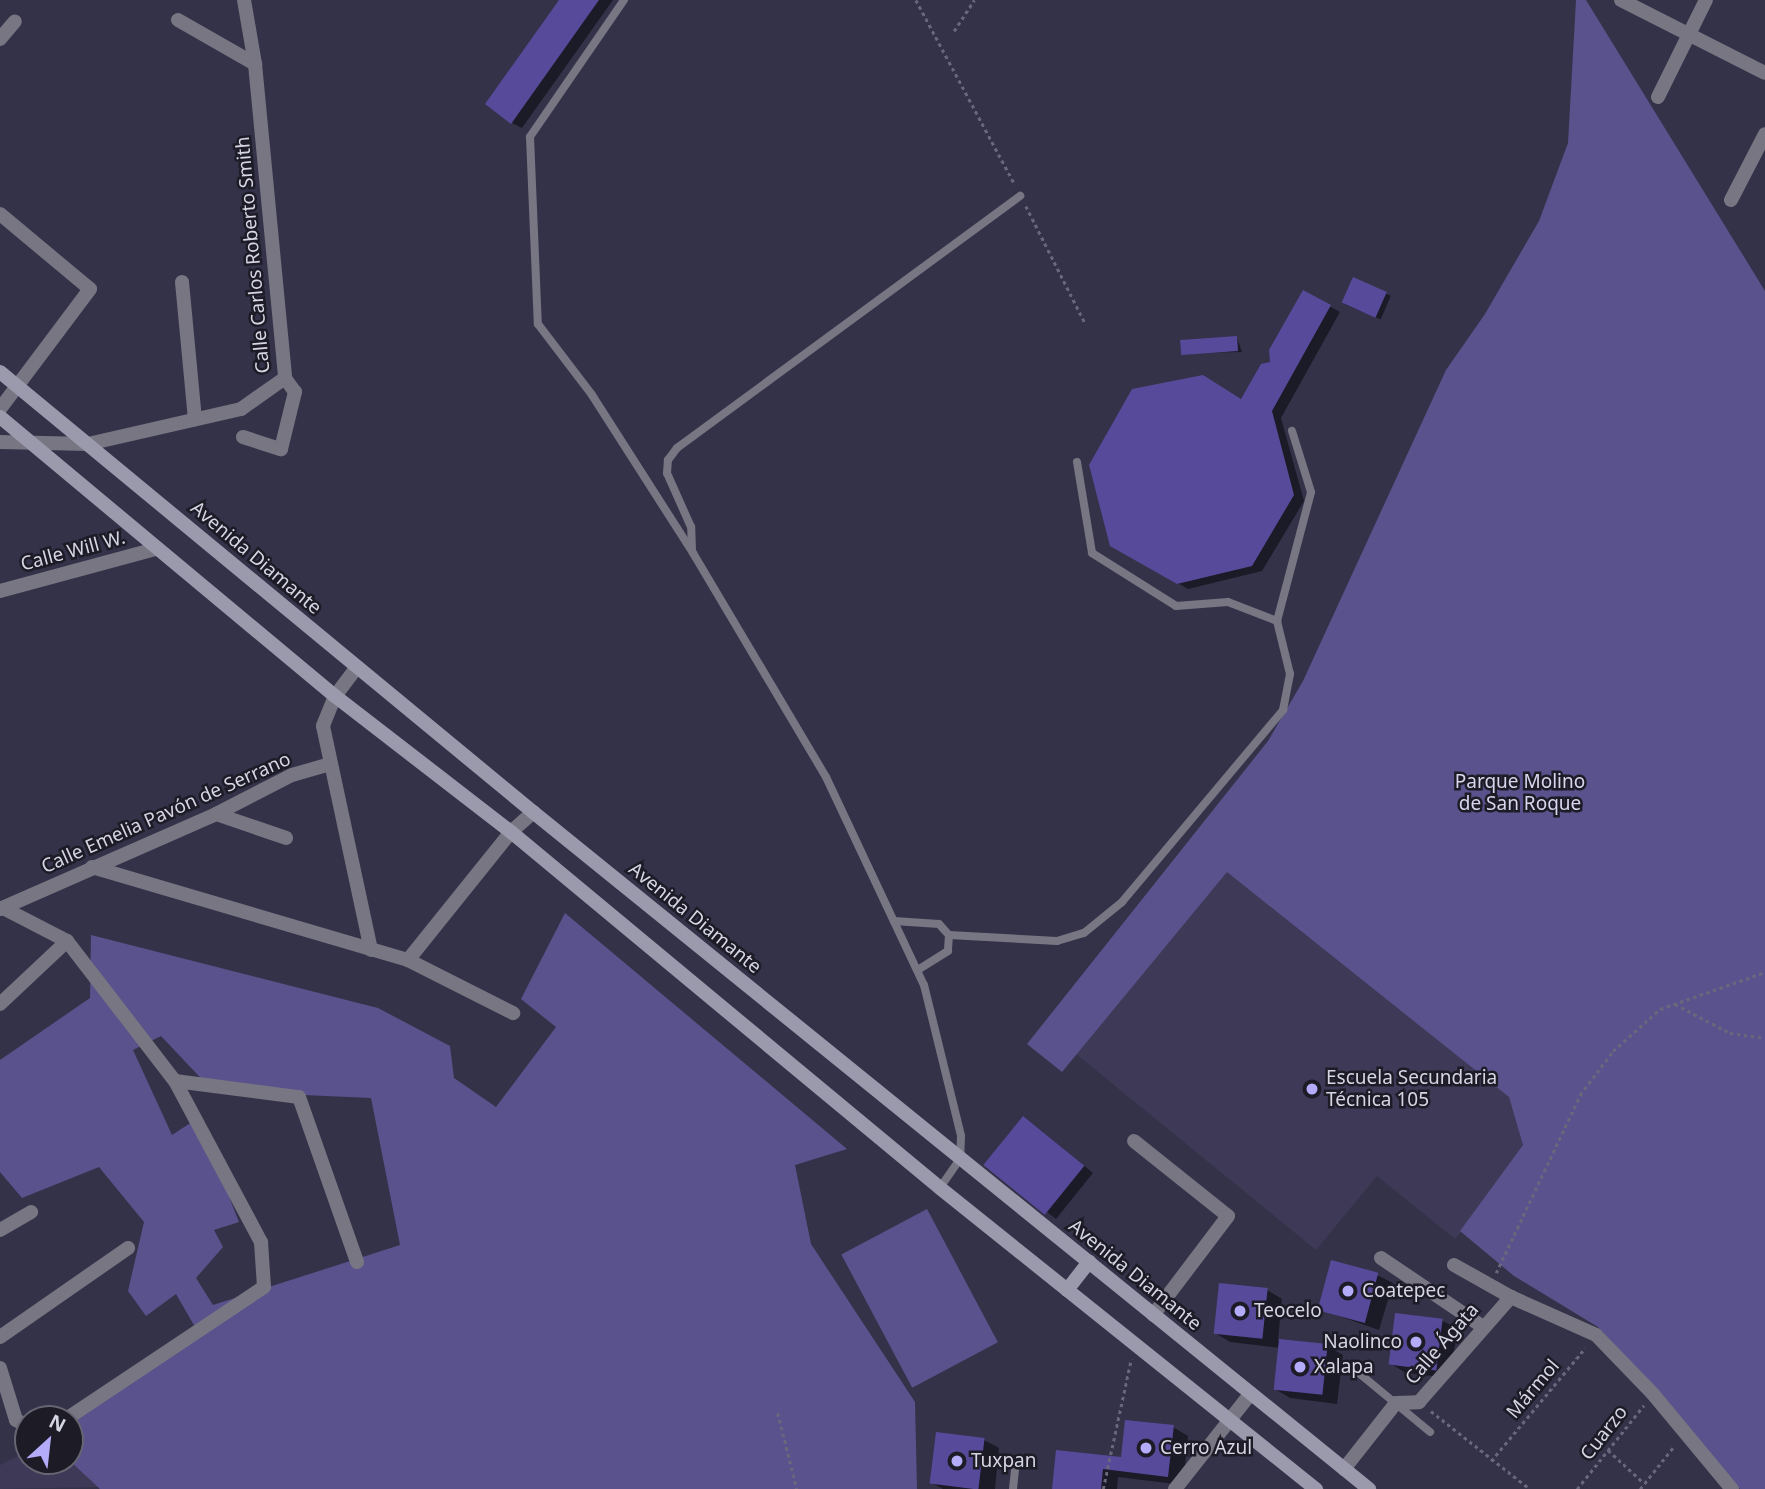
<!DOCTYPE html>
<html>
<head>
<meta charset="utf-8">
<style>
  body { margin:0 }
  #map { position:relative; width:1765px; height:1489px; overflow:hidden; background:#343249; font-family:"Noto Sans",sans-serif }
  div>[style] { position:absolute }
  .built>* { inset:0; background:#3d3956 }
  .green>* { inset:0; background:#5a528c; transform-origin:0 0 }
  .shadow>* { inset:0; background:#0007; transform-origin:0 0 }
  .building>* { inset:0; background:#584a9a; transform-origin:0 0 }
  .path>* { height:2.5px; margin-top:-1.25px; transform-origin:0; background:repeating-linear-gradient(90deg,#69677c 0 3.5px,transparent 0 7px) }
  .lane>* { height:8px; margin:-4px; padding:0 4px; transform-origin:4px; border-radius:4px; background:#777682 }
  .street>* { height:14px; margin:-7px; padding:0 7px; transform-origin:7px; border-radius:7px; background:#777682 }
  .secondary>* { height:14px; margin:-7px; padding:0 7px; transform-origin:7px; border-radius:7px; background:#9b9aad }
  .dots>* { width:19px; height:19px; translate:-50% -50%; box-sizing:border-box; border:4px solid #1c1b26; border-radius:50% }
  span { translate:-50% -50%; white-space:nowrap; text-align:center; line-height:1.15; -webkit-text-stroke:5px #1c1b26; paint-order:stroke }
  .street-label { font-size:19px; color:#d6d5e4 }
  .park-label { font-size:19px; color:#d8d6ed }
  .poi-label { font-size:19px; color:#d6d5e4 }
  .left { translate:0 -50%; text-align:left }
  .right { translate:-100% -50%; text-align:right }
  .north { position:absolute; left:14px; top:1405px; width:70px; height:70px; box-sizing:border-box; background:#1c1b26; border:2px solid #666572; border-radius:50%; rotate:27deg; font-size:19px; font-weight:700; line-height:28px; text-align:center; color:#d6d5e4 }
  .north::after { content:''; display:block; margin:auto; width:24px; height:32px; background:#b4acf9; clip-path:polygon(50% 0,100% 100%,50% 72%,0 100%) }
</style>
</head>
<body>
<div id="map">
  <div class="built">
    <i style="clip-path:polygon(1231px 865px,1549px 1123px,1455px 1239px,1377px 1176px,1316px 1250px,1076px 1054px)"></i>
    <i style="clip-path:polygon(28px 1451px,28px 1461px,70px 1461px,103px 1487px,0 1489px,0 1465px)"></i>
  </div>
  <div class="green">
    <i style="clip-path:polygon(1576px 0,1586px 0,1765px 291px,1765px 1489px,1740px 1489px,1598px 1327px,1514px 1276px,1460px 1231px,1523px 1145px,1509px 1097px,1227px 872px,1062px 1072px,1027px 1044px,1268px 741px,1303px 681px,1446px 370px,1485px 314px,1539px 221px,1568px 143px)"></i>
    <i style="clip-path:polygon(evenodd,565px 913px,847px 1149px,795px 1165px,811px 1244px,915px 1402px,917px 1489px,100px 1489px,70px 1461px,70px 1423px,195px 1327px,176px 1294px,146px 1316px,128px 1291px,144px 1222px,99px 1167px,22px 1198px,0 1172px,0 1060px,90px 998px,91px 935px,378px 1008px,450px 1046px,454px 1078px,496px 1107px,556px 1027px,521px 999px,565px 913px,161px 1036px,213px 1091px,371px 1098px,400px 1245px,213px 1305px,196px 1278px,223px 1247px,214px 1230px,239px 1222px,198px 1118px,172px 1135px,133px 1050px,161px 1036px)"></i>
    <i style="left:927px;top:1209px;width:151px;height:97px;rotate:62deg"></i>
  </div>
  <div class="shadow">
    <i style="clip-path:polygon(561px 0,613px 0,522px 128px,512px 123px)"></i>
    <i style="left:1354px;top:280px;width:40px;height:26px;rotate:23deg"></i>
    <i style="clip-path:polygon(1304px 292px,1340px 312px,1281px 418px,1304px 501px,1262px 571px,1188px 589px,1112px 545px,1272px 364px)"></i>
    <i style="clip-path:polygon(1237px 338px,1242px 352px,1183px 353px)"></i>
    <i style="clip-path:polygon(1033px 1124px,1093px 1173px,1056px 1219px,986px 1164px)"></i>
    <i style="clip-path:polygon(1377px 1275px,1393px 1283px,1379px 1330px,1319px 1309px)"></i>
    <i style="clip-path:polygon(1267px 1290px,1282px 1299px,1278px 1340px,1327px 1346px,1343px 1355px,1337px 1404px,1290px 1398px,1275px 1389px,1280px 1348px,1230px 1342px,1215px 1333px)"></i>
    <i style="clip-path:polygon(1443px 1321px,1458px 1329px,1449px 1378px,1406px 1373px,1391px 1364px)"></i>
    <i style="clip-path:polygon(1173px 1427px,1188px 1436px,1183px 1485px,1118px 1477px,1117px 1489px,1054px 1489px,1122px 1459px)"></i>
    <i style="clip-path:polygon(984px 1440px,999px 1448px,995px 1489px,943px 1489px,932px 1483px)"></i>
  </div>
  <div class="building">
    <i style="clip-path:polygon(559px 0,599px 0,511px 124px,485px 104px)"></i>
    <i style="left:1353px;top:277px;width:37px;height:28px;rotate:24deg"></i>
    <i style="clip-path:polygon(1303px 290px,1331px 305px,1272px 411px,1294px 495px,1252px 566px,1177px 584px,1110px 546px,1089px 465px,1132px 389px,1203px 375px,1241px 399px,1261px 364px,1270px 362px,1269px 350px)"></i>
    <i style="left:1237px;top:336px;width:15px;height:57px;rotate:86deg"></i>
    <i style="left:1023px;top:1116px;width:79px;height:63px;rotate:39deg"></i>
    <i style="left:1331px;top:1260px;width:49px;height:52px;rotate:15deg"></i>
    <i style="left:1219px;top:1283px;width:49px;height:51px;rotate:6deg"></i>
    <i style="left:1395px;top:1313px;width:48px;height:52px;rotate:7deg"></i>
    <i style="left:1279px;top:1339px;width:49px;height:51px;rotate:6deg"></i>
    <i style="clip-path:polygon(1125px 1420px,1174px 1425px,1168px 1477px,1103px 1469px,1101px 1489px,1052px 1489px,1056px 1450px,1121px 1457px)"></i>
    <i style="left:936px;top:1432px;width:49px;height:52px;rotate:7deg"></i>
  </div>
  <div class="path">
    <i style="left:916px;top:0;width:210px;rotate:61.8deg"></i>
    <i style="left:954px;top:31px;width:37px;rotate:-57deg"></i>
    <i style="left:1026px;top:206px;width:133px;rotate:63.2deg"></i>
    <i style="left:1675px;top:1004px;width:62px;rotate:27.8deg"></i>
    <i style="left:1730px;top:1033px;width:35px;rotate:8deg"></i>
    <i style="left:1496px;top:1273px;width:197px;rotate:-64.7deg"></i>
    <i style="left:1580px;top:1095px;width:55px;rotate:-53.1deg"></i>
    <i style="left:1613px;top:1051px;width:63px;rotate:-41.8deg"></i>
    <i style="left:1660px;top:1009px;width:111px;rotate:-19.4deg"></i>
    <i style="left:1431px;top:1411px;width:126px;rotate:38.2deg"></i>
    <i style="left:778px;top:1413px;width:78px;rotate:76deg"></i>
    <i style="left:1608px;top:1450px;width:49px;rotate:42.5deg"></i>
    <i style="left:1491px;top:1461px;width:147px;rotate:-50.2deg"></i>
    <i style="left:1103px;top:1489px;width:133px;rotate:-77.8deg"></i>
    <i style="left:1577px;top:1489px;width:107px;rotate:-51.4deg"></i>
    <i style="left:1640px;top:1489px;width:56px;rotate:-51.5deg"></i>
  </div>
  <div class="lane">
    <i style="left:624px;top:0;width:166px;rotate:124.5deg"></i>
    <i style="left:530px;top:137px;width:187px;rotate:87.6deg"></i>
    <i style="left:538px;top:324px;width:89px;rotate:52.7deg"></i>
    <i style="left:592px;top:395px;width:188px;rotate:57.4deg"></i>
    <i style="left:693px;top:553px;width:261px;rotate:59.3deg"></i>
    <i style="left:826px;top:777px;width:230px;rotate:64.8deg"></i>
    <i style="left:924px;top:985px;width:155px;rotate:76.2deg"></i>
    <i style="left:961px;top:1136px;width:23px;rotate:92deg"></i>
    <i style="left:960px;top:1159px;width:35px;rotate:125deg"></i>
    <i style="left:1077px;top:462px;width:92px;rotate:80.6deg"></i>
    <i style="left:1092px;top:553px;width:99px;rotate:32.2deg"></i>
    <i style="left:1176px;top:606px;width:52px;rotate:-4.4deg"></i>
    <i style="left:1228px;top:602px;width:53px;rotate:21.2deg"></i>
    <i style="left:692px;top:550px;width:23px;rotate:-92deg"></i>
    <i style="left:691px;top:527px;width:59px;rotate:-114deg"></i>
    <i style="left:667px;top:473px;width:13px;rotate:-86deg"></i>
    <i style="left:668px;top:460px;width:15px;rotate:-53deg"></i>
    <i style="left:677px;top:448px;width:426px;rotate:-36.3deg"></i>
    <i style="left:894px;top:921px;width:45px;rotate:3.8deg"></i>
    <i style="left:939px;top:924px;width:15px;rotate:48deg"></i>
    <i style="left:949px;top:935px;width:16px;rotate:94deg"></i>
    <i style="left:948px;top:951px;width:36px;rotate:148deg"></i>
    <i style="left:949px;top:935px;width:108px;rotate:3.2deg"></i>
    <i style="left:1057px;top:941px;width:28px;rotate:-17deg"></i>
    <i style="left:1084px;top:933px;width:49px;rotate:-39.2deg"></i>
    <i style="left:1122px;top:902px;width:251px;rotate:-50deg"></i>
    <i style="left:1283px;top:710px;width:37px;rotate:-79deg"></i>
    <i style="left:1290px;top:674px;width:55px;rotate:-103.8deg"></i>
    <i style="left:1277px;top:621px;width:133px;rotate:-75.2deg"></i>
    <i style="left:1311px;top:492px;width:64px;rotate:-107.3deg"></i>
    <i style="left:1360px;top:1374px;width:91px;rotate:39.6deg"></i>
    <i style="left:1013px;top:1489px;width:19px;rotate:-84deg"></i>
  </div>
  <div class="street">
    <i style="left:244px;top:0;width:65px;rotate:80.2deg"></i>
    <i style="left:255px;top:64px;width:315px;rotate:84.5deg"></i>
    <i style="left:1621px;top:0;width:161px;rotate:26.9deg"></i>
    <i style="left:178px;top:20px;width:89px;rotate:29.7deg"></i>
    <i style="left:0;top:39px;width:23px;rotate:-50deg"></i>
    <i style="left:1658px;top:97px;width:108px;rotate:-63.7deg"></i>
    <i style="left:1731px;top:200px;width:74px;rotate:-62.7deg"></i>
    <i style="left:0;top:214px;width:117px;rotate:39.8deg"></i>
    <i style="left:90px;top:289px;width:150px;rotate:126.9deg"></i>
    <i style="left:182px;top:282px;width:138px;rotate:84.6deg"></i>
    <i style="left:243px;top:437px;width:40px;rotate:18deg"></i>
    <i style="left:281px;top:449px;width:59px;rotate:-76.2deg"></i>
    <i style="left:295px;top:392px;width:17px;rotate:-126deg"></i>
    <i style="left:0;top:442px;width:88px;rotate:1.3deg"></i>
    <i style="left:88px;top:444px;width:157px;rotate:-12.9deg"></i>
    <i style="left:241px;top:409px;width:54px;rotate:-35.2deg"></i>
    <i style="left:0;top:591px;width:162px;rotate:-15.1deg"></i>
    <i style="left:357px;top:667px;width:36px;rotate:127deg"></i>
    <i style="left:335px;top:696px;width:32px;rotate:112deg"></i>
    <i style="left:323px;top:726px;width:229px;rotate:77.9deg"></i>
    <i style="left:216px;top:814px;width:74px;rotate:18.9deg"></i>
    <i style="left:92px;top:867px;width:329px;rotate:16.4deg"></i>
    <i style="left:408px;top:960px;width:118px;rotate:26.8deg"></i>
    <i style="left:3px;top:908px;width:72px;rotate:27.3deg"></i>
    <i style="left:67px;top:941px;width:177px;rotate:52.4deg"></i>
    <i style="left:175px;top:1081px;width:183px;rotate:61.9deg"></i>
    <i style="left:261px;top:1242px;width:45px;rotate:86.2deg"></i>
    <i style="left:264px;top:1287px;width:238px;rotate:146.3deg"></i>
    <i style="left:0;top:909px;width:236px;rotate:-23.7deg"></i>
    <i style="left:216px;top:814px;width:85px;rotate:-27.2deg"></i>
    <i style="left:292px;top:775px;width:37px;rotate:-16deg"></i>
    <i style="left:408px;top:960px;width:164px;rotate:-51.2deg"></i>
    <i style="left:511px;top:832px;width:30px;rotate:-42deg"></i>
    <i style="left:0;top:1004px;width:92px;rotate:-43.2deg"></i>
    <i style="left:175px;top:1081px;width:125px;rotate:7.4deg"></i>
    <i style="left:299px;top:1097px;width:175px;rotate:70.6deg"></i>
    <i style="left:1134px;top:1141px;width:120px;rotate:38.6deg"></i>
    <i style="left:1228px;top:1216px;width:124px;rotate:127.1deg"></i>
    <i style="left:0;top:1230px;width:36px;rotate:-30deg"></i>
    <i style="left:1381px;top:1258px;width:122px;rotate:34deg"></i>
    <i style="left:1454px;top:1265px;width:65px;rotate:29.3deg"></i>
    <i style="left:1511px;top:1297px;width:93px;rotate:24.1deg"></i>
    <i style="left:1596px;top:1335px;width:82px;rotate:46deg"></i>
    <i style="left:1653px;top:1394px;width:124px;rotate:50.3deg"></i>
    <i style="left:0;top:1337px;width:156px;rotate:-34.8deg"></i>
    <i style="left:0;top:1368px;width:54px;rotate:72.9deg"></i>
    <i style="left:16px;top:1420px;width:13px;rotate:27deg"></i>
    <i style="left:1344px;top:1469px;width:84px;rotate:-51.8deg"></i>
    <i style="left:1396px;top:1403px;width:23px;rotate:-2deg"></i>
    <i style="left:1419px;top:1402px;width:140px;rotate:-48.8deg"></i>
    <i style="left:1175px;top:1489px;width:122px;rotate:-51.6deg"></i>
  </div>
  <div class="secondary">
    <i style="left:0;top:372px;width:691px;rotate:39.54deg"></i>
    <i style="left:533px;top:812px;width:1076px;rotate:39deg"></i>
    <i style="left:0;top:417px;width:436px;rotate:39.8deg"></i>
    <i style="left:335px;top:696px;width:222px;rotate:37.7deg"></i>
    <i style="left:511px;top:832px;width:557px;rotate:39.69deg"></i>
    <i style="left:940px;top:1188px;width:482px;rotate:38.7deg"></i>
    <i style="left:1067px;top:1290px;width:36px;rotate:-52deg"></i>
  </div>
  <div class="dots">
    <i style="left:1312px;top:1089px;background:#b4acf9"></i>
    <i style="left:1348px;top:1291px;background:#b4acf9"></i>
    <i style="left:1240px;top:1311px;background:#b4acf9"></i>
    <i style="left:1416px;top:1342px;background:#b4acf9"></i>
    <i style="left:1300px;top:1367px;background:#b4acf9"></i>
    <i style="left:1146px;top:1448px;background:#b4acf9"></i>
    <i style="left:957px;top:1461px;background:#b4acf9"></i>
  </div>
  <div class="street-label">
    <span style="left:253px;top:255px;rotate:-95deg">Calle Carlos Roberto Smith</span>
    <span style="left:73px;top:551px;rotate:-15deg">Calle Will W.</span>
    <span style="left:256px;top:558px;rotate:40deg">Avenida Diamante</span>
    <span style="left:166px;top:813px;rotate:-24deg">Calle Emelia Pavón de Serrano</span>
    <span style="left:695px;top:918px;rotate:39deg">Avenida Diamante</span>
    <span style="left:1135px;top:1275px;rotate:39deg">Avenida Diamante</span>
    <span style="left:1442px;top:1344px;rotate:-49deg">Calle Ágata</span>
    <span style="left:1533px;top:1389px;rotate:-50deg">Mármol</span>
    <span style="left:1604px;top:1433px;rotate:-52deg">Cuarzo</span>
  </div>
  <div class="park-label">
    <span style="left:1520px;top:793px">Parque Molino<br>de San Roque</span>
  </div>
  <div class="poi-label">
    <span class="left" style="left:1326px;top:1089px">Escuela Secundaria<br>Técnica 105</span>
    <span class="left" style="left:1362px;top:1291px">Coatepec</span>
    <span class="left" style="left:1254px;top:1311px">Teocelo</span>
    <span class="right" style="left:1402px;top:1342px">Naolinco</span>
    <span class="left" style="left:1314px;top:1367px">Xalapa</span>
    <span class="left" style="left:1160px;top:1448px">Cerro Azul</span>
    <span class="left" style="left:971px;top:1461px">Tuxpan</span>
  </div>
  <div class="north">N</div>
</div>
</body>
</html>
